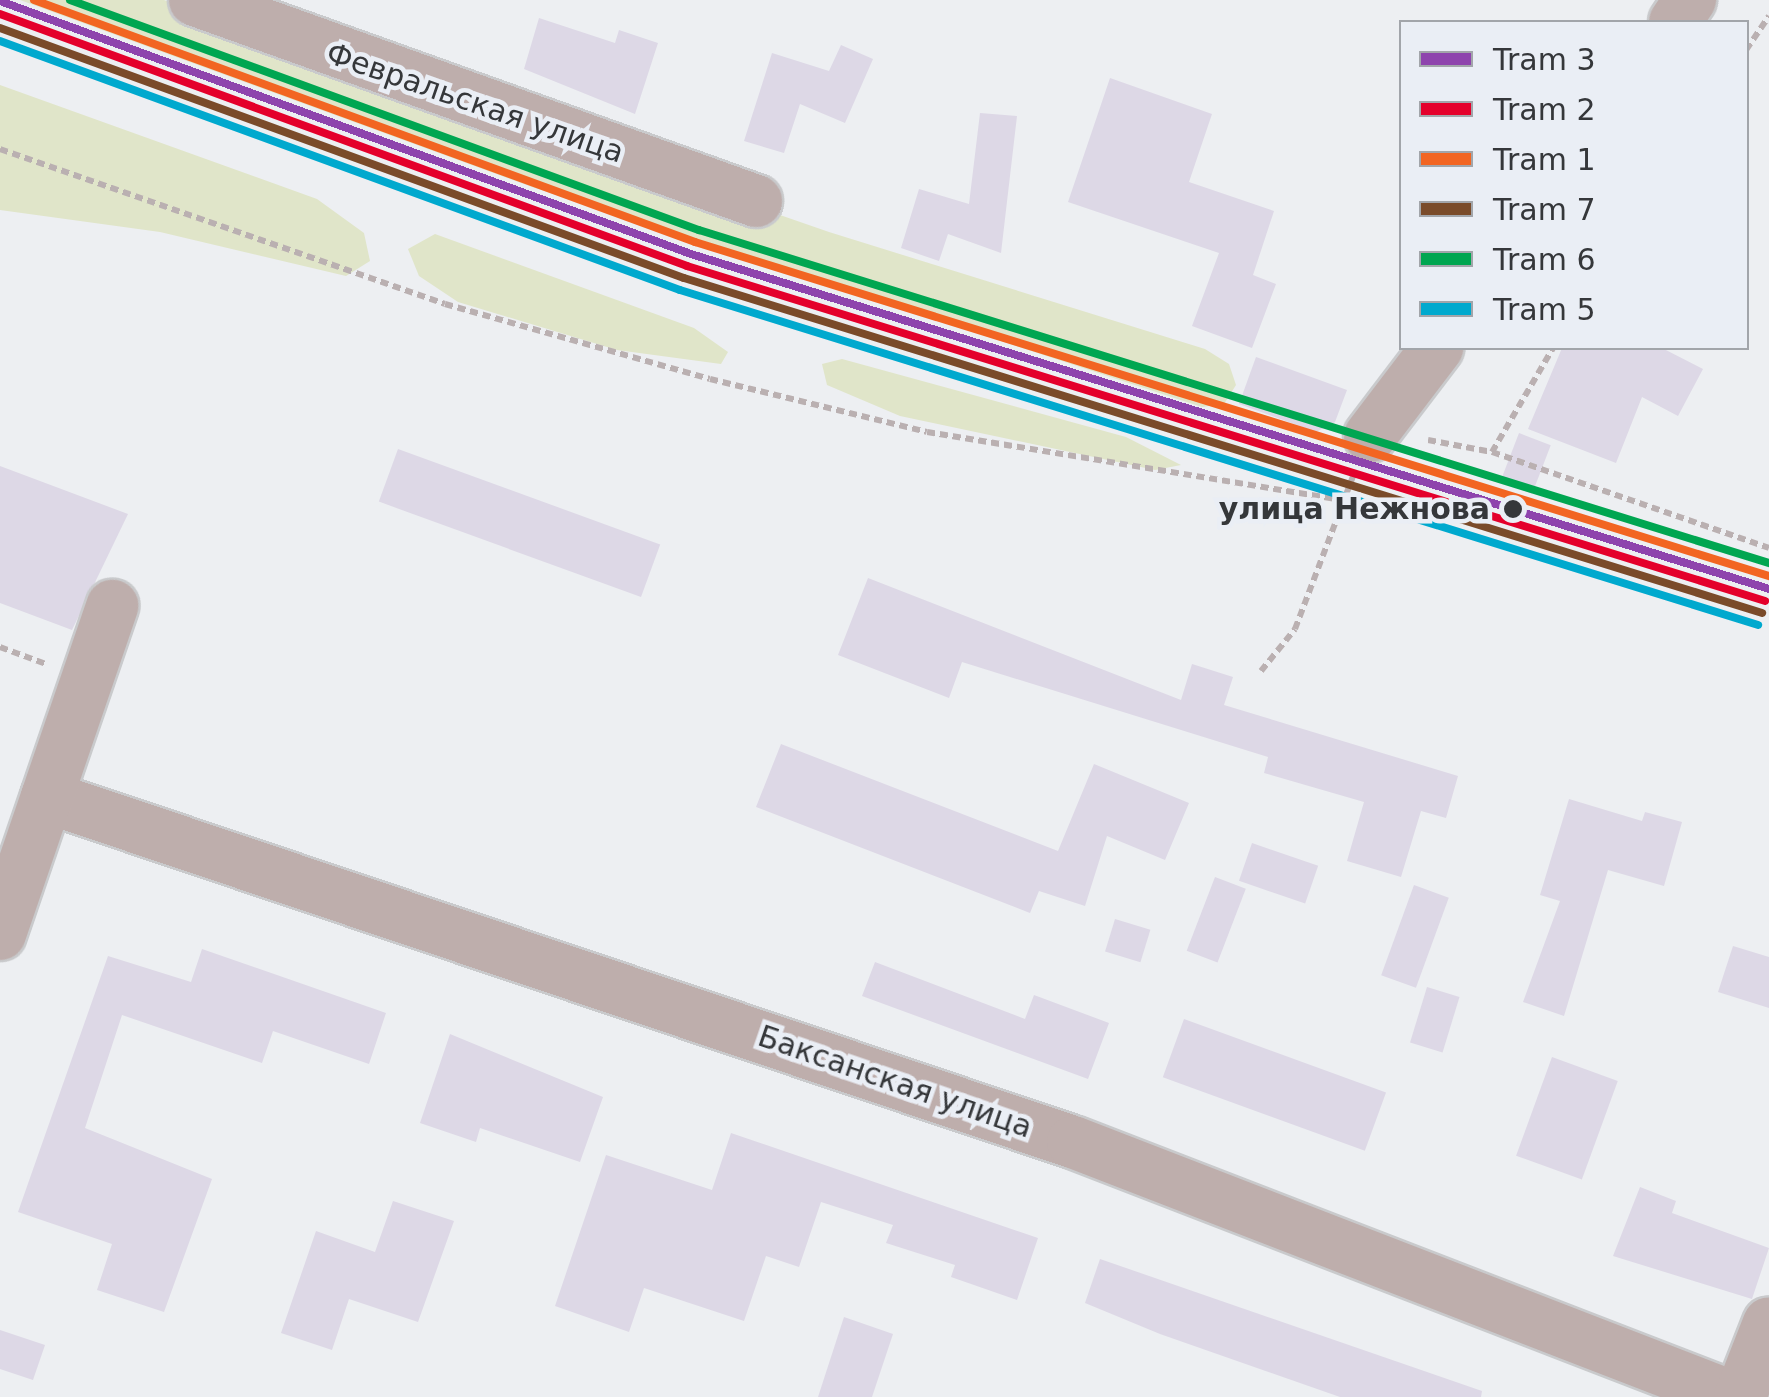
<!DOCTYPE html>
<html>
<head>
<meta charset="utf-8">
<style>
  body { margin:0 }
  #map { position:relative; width:1769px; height:1397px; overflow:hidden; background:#edeff2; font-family:"DejaVu Sans",sans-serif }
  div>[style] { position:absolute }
  .green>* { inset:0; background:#e0e5c9 }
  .building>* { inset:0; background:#ddd8e6; transform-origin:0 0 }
  .path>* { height:6px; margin-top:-3px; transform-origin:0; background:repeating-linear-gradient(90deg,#bab0b1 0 8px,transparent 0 13px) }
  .roads { filter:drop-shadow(2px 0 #c9cacc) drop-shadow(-2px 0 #c9cacc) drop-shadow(0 2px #c9cacc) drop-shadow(0 -2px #c9cacc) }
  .minor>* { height:52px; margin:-26px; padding:0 26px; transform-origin:26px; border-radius:26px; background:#beaeac }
  .tram-1>* { height:8px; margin:-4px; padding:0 4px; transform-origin:4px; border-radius:4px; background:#8e44ad }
  .tram-2>* { height:8px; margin:-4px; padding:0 4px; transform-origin:4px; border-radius:4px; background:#e4002b }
  .tram-3>* { height:8px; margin:-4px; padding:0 4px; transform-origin:4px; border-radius:4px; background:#f26522 }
  .tram-4>* { height:8px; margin:-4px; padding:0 4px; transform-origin:4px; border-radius:4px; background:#7a4b2a }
  .tram-5>* { height:8px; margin:-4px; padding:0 4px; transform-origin:4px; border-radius:4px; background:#00a651 }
  .tram-6>* { height:8px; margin:-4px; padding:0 4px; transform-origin:4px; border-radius:4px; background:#00a9ce }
  .dots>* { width:28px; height:28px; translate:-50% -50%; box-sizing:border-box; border:5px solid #eaeef5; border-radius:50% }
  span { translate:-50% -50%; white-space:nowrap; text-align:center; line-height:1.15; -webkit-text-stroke:9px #eaeef5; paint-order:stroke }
  .street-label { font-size:30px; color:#35373a }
  .stop-label { font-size:30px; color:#35373a; font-weight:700 }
  .right { translate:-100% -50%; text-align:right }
  .legend { position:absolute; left:1399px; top:20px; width:350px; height:330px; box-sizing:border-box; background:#eaeef5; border:2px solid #a2a5aa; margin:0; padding:12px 18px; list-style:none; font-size:30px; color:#35373a }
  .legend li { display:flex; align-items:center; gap:20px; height:50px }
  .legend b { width:50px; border:2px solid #a2a5aa }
</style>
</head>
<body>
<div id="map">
  <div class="green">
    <i style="clip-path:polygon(20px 0,164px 0,829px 232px,1205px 349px,1229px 364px,1236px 385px,1224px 404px,1202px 407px,532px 187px)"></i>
    <i style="clip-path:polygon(0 85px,317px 199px,364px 233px,370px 261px,346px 276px,160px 232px,0 210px)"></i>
    <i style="clip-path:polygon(435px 234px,694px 328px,728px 352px,721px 364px,617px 350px,458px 302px,419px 276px,408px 249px)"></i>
    <i style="clip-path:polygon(842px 359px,1126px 437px,1181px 465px,1155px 470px,900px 416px,827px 385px,822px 364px)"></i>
  </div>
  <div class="building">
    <i style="clip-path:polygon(539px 18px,615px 43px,619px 30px,658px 43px,635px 114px,524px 69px)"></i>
    <i style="clip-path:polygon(841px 45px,873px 59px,845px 123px,800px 104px,784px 153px,744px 141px,772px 53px,829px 71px)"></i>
    <i style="clip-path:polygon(1110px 78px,1212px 114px,1189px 182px,1274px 211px,1253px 275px,1276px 284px,1252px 348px,1192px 326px,1219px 253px,1068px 202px)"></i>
    <i style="clip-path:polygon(980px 113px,1017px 116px,1001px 253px,948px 234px,939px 261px,901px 248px,919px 189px,969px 204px)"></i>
    <i style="clip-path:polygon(1562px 348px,1662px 348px,1703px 369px,1678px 416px,1642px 397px,1616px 463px,1528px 429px)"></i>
    <i style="clip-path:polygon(1256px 357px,1347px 390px,1335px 422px,1316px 432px,1239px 404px)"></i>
    <i style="left:1519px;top:433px;width:34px;height:52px;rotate:21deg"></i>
    <i style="left:398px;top:449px;width:279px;height:56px;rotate:20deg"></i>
    <i style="clip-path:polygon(0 466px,128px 514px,72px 630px,0 603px)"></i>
    <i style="clip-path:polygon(868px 578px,1181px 700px,1192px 664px,1233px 677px,1224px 705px,1458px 776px,1446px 818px,1421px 811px,1401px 877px,1347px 861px,1364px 802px,1264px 773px,1268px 757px,962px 662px,949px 698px,838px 655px)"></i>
    <i style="clip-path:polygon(781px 744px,1058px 851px,1094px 764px,1189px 803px,1165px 860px,1107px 836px,1085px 906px,1039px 891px,1030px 913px,756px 807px)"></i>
    <i style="clip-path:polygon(1569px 799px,1642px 821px,1645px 812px,1682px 822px,1664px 886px,1608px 870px,1564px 1016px,1523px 1002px,1560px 901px,1540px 895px)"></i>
    <i style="left:1252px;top:843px;width:70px;height:40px;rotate:19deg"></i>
    <i style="left:1215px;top:877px;width:33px;height:79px;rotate:21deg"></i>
    <i style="left:1414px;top:885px;width:37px;height:96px;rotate:20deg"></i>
    <i style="left:1115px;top:919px;width:37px;height:34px;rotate:17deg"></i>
    <i style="clip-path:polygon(1733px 946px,1769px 957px,1769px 1008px,1718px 992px)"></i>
    <i style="clip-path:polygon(202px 949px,386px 1013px,369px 1064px,273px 1031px,262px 1063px,122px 1015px,85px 1128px,212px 1179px,164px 1312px,97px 1290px,112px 1244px,18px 1212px,108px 956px,191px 982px)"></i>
    <i style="clip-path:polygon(875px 962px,1025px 1019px,1034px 995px,1109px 1023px,1088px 1079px,862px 996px)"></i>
    <i style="left:1427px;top:987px;width:34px;height:58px;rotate:17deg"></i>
    <i style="left:1184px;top:1019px;width:215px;height:62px;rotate:20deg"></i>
    <i style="clip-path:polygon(450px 1034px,603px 1097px,580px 1162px,480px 1128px,476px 1142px,420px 1123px)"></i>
    <i style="left:1552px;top:1057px;width:70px;height:105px;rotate:20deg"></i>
    <i style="clip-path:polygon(731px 1133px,1038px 1238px,1017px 1300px,951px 1277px,955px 1265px,886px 1243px,893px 1225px,821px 1202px,799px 1267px,766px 1256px,744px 1321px,644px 1288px,629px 1332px,555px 1306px,606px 1155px,712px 1190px)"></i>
    <i style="clip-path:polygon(1640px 1187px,1676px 1201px,1672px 1213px,1769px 1248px,1752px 1299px,1613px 1256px)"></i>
    <i style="clip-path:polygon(393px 1201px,454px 1221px,418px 1322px,349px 1299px,332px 1350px,281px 1333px,316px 1231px,375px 1252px)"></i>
    <i style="clip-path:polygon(1100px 1259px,1482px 1391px,1481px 1397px,1340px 1397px,1160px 1334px,1085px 1303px)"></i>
    <i style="clip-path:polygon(844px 1317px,893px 1334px,872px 1397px,818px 1397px)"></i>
    <i style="clip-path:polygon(0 1330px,45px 1345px,33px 1380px,0 1369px)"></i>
  </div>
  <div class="path">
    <i style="left:1746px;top:50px;width:41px;rotate:-55.9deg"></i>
    <i style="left:0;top:149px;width:471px;rotate:19.2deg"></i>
    <i style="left:445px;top:304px;width:275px;rotate:15.8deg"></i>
    <i style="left:710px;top:379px;width:223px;rotate:13.7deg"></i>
    <i style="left:927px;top:432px;width:419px;rotate:9.3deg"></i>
    <i style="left:1428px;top:440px;width:65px;rotate:10.6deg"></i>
    <i style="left:1492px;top:452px;width:293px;rotate:19.1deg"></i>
    <i style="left:1492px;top:452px;width:121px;rotate:-59.6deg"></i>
    <i style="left:0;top:647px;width:49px;rotate:20.3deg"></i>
    <i style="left:1261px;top:671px;width:54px;rotate:-51deg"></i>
    <i style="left:1295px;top:629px;width:164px;rotate:-69.2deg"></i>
  </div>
  <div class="roads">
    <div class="minor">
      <i style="left:195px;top:0;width:596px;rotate:19.71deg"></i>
      <i style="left:1675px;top:22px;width:27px;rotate:-56deg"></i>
      <i style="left:1370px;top:436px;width:111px;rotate:-52.7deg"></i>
      <i style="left:47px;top:797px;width:1082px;rotate:18.59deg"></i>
      <i style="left:1073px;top:1142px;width:707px;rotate:21.15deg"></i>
      <i style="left:0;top:934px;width:347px;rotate:-71.1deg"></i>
      <i style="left:1740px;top:1397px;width:79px;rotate:-68.6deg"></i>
    </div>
  </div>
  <div class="tram-1">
    <i style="left:0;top:1px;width:736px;rotate:20.11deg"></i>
    <i style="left:691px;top:254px;width:1129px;rotate:17.26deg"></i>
  </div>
  <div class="tram-2">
    <i style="left:0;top:14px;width:732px;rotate:20.14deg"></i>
    <i style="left:687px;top:266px;width:1129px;rotate:17.26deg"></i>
  </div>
  <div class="tram-3">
    <i style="left:34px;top:0;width:704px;rotate:20.11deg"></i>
    <i style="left:695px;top:242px;width:1125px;rotate:17.28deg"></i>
  </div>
  <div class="tram-4">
    <i style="left:0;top:28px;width:728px;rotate:20.08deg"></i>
    <i style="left:684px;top:278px;width:1129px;rotate:17.26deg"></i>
  </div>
  <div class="tram-5">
    <i style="left:70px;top:0;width:670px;rotate:20.09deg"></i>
    <i style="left:699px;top:230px;width:1121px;rotate:17.29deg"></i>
  </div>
  <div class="tram-6">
    <i style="left:0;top:41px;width:724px;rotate:20.11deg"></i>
    <i style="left:680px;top:290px;width:1129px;rotate:17.26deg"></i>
  </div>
  <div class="dots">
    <i style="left:1513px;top:509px;background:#35373a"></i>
  </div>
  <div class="street-label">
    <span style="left:475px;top:103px;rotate:19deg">Февральская улица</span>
    <span style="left:895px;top:1082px;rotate:19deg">Баксанская улица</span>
  </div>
  <div class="stop-label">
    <span class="right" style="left:1490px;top:509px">улица Нежнова</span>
  </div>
  <ul class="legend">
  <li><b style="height:12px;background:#8e44ad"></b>Tram 3</li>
  <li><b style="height:12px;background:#e4002b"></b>Tram 2</li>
  <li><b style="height:12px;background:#f26522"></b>Tram 1</li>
  <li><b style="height:12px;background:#7a4b2a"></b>Tram 7</li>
  <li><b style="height:12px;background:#00a651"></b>Tram 6</li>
  <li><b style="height:12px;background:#00a9ce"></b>Tram 5</li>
  </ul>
</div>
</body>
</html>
